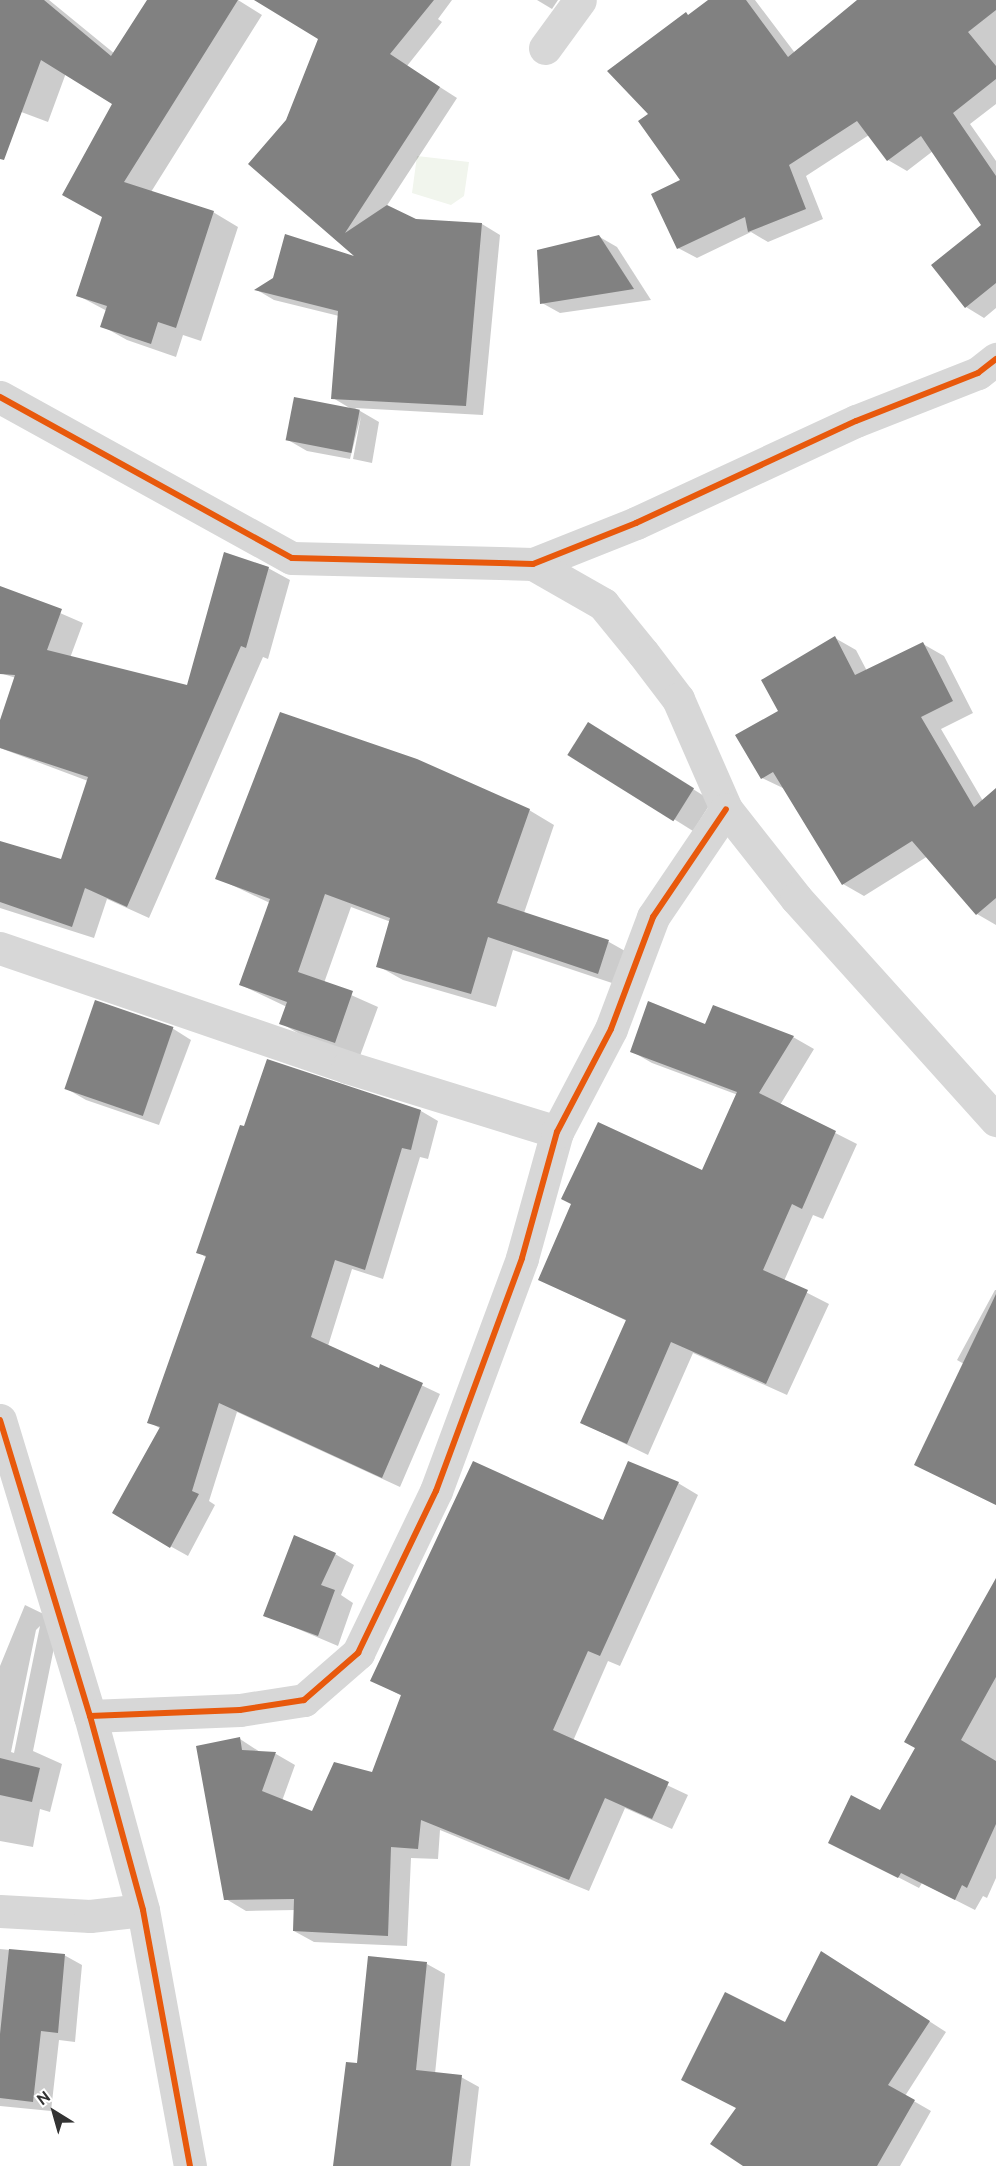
<!DOCTYPE html>
<html>
<head>
<meta charset="utf-8">
<style>
  body { margin:0 }
  #map { position:relative; width:996px; height:2166px; overflow:hidden; background:#fff; font-family:Ubuntu,sans-serif }
  div>[style] { position:absolute }
  .green>* { inset:0; background:#f1f5ed }
  .shadow>* { inset:0; background:#0003 }
  .building>* { inset:0; background:#818181; transform-origin:0 0 }
  .street>* { height:33px; margin:-16.5px; padding:0 16.5px; transform-origin:16.5px; border-radius:16.5px; background:#d7d7d7 }
  .cycleway>* { height:6px; margin:-3px; padding:0 3px; transform-origin:3px; border-radius:3px; background:#e8590c }
  span { translate:-50% -50%; white-space:nowrap; text-align:center; line-height:1.15; -webkit-text-stroke:6px #fff; paint-order:stroke }
  .north { position:absolute; left:24px; top:2082px; width:60px; height:60px; -webkit-text-stroke:4px #fff; paint-order:stroke; rotate:323deg; font-size:16px; font-weight:700; line-height:24px; text-align:center; color:#333 }
  .north::after { content:''; display:block; margin:auto; width:21px; height:27px; background:#333; clip-path:polygon(50% 0,100% 100%,50% 72%,0 100%) }
</style>
</head>
<body>
<div id="map">
  <div class="green">
    <i style="clip-path:polygon(417px 156px,469px 162px,464px 196px,451px 205px,412px 193px)"></i>
  </div>
  <div class="shadow">
    <i style="clip-path:polygon(0 0,49px 0,115px 54px,148px 0,238px 0,262px 15px,151px 192px,213px 212px,238px 227px,201px 341px,183px 335px,176px 357px,127px 340px,102px 326px,107px 311px,77px 295px,103px 217px,114px 103px,66px 73px,48px 122px,0 104px)"></i>
    <i style="clip-path:polygon(293px 0,452px 0,438px 19px,442px 22px,407px 66px,457px 98px,386px 207px,416px 220px,482px 224px,500px 235px,483px 415px,355px 408px,379px 422px,372px 463px,353px 459px,361px 416px,350px 459px,307px 451px,288px 440px,353px 410px,333px 398px,339px 316px,274px 300px,257px 290px,361px 260px,250px 164px,288px 121px,320px 39px)"></i>
    <i style="clip-path:polygon(537px 0,558px 0,552px 9px)"></i>
    <i style="clip-path:polygon(709px 0,755px 0,795px 53px,860px 0,992px 0,996px 6px,996px 104px,970px 124px,996px 161px,996px 308px,984px 318px,966px 307px,983px 225px,933px 151px,907px 171px,888px 160px,869px 135px,806px 176px,823px 219px,768px 242px,751px 232px,697px 258px,678px 248px,683px 180px,650px 114px)"></i>
    <i style="clip-path:polygon(598px 236px,617px 247px,651px 300px,560px 313px,542px 303px)"></i>
    <i style="clip-path:polygon(268px 568px,290px 580px,268px 659px,263px 657px,149px 918px,107px 899px,94px 938px,0 908px,0 842px,62px 861px,88px 781px,0 748px,0 725px,16px 678px,0 673px,0 587px,83px 623px,70px 658px,188px 687px)"></i>
    <i style="clip-path:polygon(835px 638px,856px 650px,867px 671px,923px 644px,944px 656px,973px 713px,941px 729px,983px 801px,996px 790px,996px 925px,977px 914px,928px 856px,864px 896px,843px 884px,785px 789px,762px 778px,780px 711px)"></i>
    <i style="clip-path:polygon(607px 735px,712px 801px,693px 831px,570px 754px)"></i>
    <i style="clip-path:polygon(529px 810px,554px 825px,524px 913px,609px 942px,634px 956px,624px 987px,513px 950px,496px 1007px,403px 980px,378px 966px,391px 922px,351px 907px,324px 983px,378px 1007px,360px 1056px,306px 1038px,281px 1023px,287px 1007px,241px 985px,270px 903px,217px 878px)"></i>
    <i style="clip-path:polygon(706px 1026px,793px 1037px,814px 1049px,780px 1105px,857px 1144px,823px 1219px,813px 1215px,784px 1281px,829px 1304px,787px 1395px,693px 1353px,648px 1455px,582px 1423px,627px 1321px,540px 1280px,703px 1172px,738px 1095px,652px 1063px,631px 1051px)"></i>
    <i style="clip-path:polygon(172px 1028px,191px 1040px,159px 1125px,86px 1100px,67px 1089px)"></i>
    <i style="clip-path:polygon(421px 1111px,438px 1121px,428px 1159px,420px 1157px,383px 1279px,352px 1269px,328px 1346px,379px 1370px,381px 1366px,440px 1394px,400px 1487px,237px 1412px,209px 1501px,215px 1505px,188px 1556px,170px 1546px,161px 1429px,149px 1422px,207px 1258px,198px 1252px)"></i>
    <i style="clip-path:polygon(995px 1290px,996px 1290px,996px 1505px,916px 1465px,964px 1364px,957px 1360px)"></i>
    <i style="clip-path:polygon(678px 1483px,698px 1495px,620px 1666px,608px 1661px,573px 1741px,688px 1795px,672px 1829px,625px 1808px,589px 1891px,440px 1830px,438px 1859px,411px 1858px,407px 1946px,314px 1942px,294px 1931px,295px 1910px,246px 1911px,226px 1899px,240px 1739px,260px 1752px,276px 1754px,295px 1765px,282px 1801px,313px 1813px,373px 1773px,402px 1696px,371px 1680px,603px 1522px)"></i>
    <i style="clip-path:polygon(335px 1554px,354px 1565px,341px 1595px,353px 1603px,338px 1646px,265px 1615px)"></i>
    <i style="clip-path:polygon(evenodd,25px 1605px,56px 1620px,58px 1628px,33px 1751px,62px 1764px,50px 1812px,40px 1809px,33px 1847px,0 1841px,0 1666px,25px 1605px,40px 1626px,14px 1753px,11px 1752px,36px 1630px,40px 1626px)"></i>
    <i style="clip-path:polygon(996px 1621px,996px 1878px,987px 1898px,983px 1896px,975px 1910px,922px 1883px,919px 1888px,830px 1842px,881px 1812px)"></i>
    <i style="clip-path:polygon(0 1949px,64px 1955px,82px 1965px,75px 2042px,59px 2040px,51px 2111px,0 2106px)"></i>
    <i style="clip-path:polygon(839px 1963px,946px 2032px,905px 2096px,931px 2111px,900px 2166px,746px 2166px,737px 2108px,786px 2024px)"></i>
    <i style="clip-path:polygon(427px 1964px,445px 1974px,435px 2074px,461px 2077px,479px 2087px,470px 2166px,335px 2166px,358px 2065px)"></i>
  </div>
  <div class="building">
    <i style="clip-path:polygon(0 0,44px 0,111px 56px,147px 0,238px 0,124px 182px,214px 211px,176px 328px,158px 322px,151px 344px,100px 327px,107px 306px,76px 296px,102px 217px,62px 195px,112px 104px,41px 60px,4px 160px,0 159px)"></i>
    <i style="clip-path:polygon(254px 0,434px 0,390px 54px,440px 87px,345px 233px,387px 205px,416px 219px,482px 223px,466px 406px,331px 399px,338px 311px,254px 290px,273px 278px,285px 234px,354px 256px,248px 164px,286px 120px,318px 39px)"></i>
    <i style="clip-path:polygon(708px 0,746px 0,788px 57px,857px 0,996px 0,996px 10px,968px 32px,996px 66px,996px 79px,953px 113px,996px 176px,996px 283px,965px 308px,931px 265px,981px 225px,921px 136px,887px 161px,857px 121px,789px 165px,806px 209px,748px 232px,745px 217px,677px 249px,651px 194px,680px 180px,638px 121px,648px 114px,607px 71px,686px 12px,688px 15px)"></i>
    <i style="clip-path:polygon(599px 235px,634px 289px,540px 304px,537px 250px)"></i>
    <i style="left:294px;top:397px;width:67px;height:44px;rotate:11deg"></i>
    <i style="clip-path:polygon(224px 552px,269px 567px,246px 648px,241px 646px,127px 907px,85px 888px,72px 927px,0 902px,0 841px,61px 859px,88px 777px,0 748px,0 720px,15px 675px,0 674px,0 586px,62px 609px,47px 650px,187px 685px)"></i>
    <i style="clip-path:polygon(835px 636px,855px 675px,923px 642px,953px 701px,921px 717px,974px 807px,996px 788px,996px 898px,976px 915px,912px 841px,842px 885px,773px 772px,761px 779px,735px 735px,778px 711px,761px 680px)"></i>
    <i style="clip-path:polygon(280px 712px,417px 759px,530px 809px,497px 903px,609px 940px,598px 974px,488px 937px,471px 994px,376px 967px,390px 918px,325px 894px,298px 972px,353px 991px,335px 1043px,279px 1024px,287px 1002px,239px 985px,270px 899px,215px 879px)"></i>
    <i style="left:588px;top:722px;width:125px;height:39px;rotate:32deg"></i>
    <i style="left:95px;top:1000px;width:83px;height:94px;rotate:19deg"></i>
    <i style="clip-path:polygon(648px 1001px,705px 1024px,713px 1005px,794px 1036px,759px 1093px,836px 1131px,802px 1209px,792px 1204px,763px 1270px,808px 1290px,766px 1384px,671px 1342px,627px 1444px,580px 1423px,626px 1320px,538px 1280px,571px 1204px,561px 1199px,598px 1122px,702px 1170px,737px 1092px,630px 1052px)"></i>
    <i style="clip-path:polygon(267px 1059px,421px 1110px,411px 1150px,402px 1148px,365px 1270px,335px 1260px,311px 1337px,379px 1368px,380px 1364px,423px 1383px,382px 1478px,219px 1403px,192px 1491px,199px 1494px,170px 1548px,112px 1513px,160px 1427px,147px 1423px,206px 1256px,196px 1253px,240px 1125px,244px 1126px)"></i>
    <i style="clip-path:polygon(996px 1294px,996px 1505px,914px 1465px)"></i>
    <i style="clip-path:polygon(473px 1461px,603px 1520px,628px 1461px,679px 1482px,600px 1656px,588px 1651px,553px 1730px,669px 1782px,652px 1819px,605px 1798px,569px 1880px,421px 1820px,418px 1849px,391px 1847px,388px 1936px,293px 1931px,294px 1899px,224px 1900px,196px 1746px,240px 1737px,242px 1750px,276px 1752px,262px 1791px,312px 1811px,334px 1762px,372px 1772px,401px 1695px,370px 1681px)"></i>
    <i style="clip-path:polygon(294px 1535px,336px 1553px,321px 1585px,335px 1590px,318px 1636px,263px 1616px)"></i>
    <i style="clip-path:polygon(996px 1578px,996px 1677px,961px 1740px,996px 1761px,996px 1824px,967px 1888px,962px 1885px,955px 1900px,901px 1873px,898px 1878px,828px 1843px,851px 1795px,880px 1810px,915px 1748px,904px 1742px)"></i>
    <i style="clip-path:polygon(0 1758px,40px 1768px,32px 1802px,0 1795px)"></i>
    <i style="clip-path:polygon(9px 1949px,65px 1954px,58px 2033px,41px 2031px,33px 2102px,0 2098px,0 2034px)"></i>
    <i style="clip-path:polygon(821px 1951px,930px 2021px,888px 2085px,915px 2100px,877px 2166px,743px 2166px,710px 2144px,736px 2108px,681px 2080px,725px 1992px,785px 2022px)"></i>
    <i style="clip-path:polygon(368px 1956px,427px 1962px,416px 2070px,462px 2075px,451px 2166px,333px 2166px,346px 2062px,357px 2063px)"></i>
  </div>
  <div class="street">
    <i style="left:545px;top:48px;width:59px;rotate:-53.9deg"></i>
    <i style="left:0;top:397px;width:333px;rotate:28.9deg"></i>
    <i style="left:292px;top:558px;width:241px;rotate:1.4deg"></i>
    <i style="left:533px;top:564px;width:111px;rotate:-21.7deg"></i>
    <i style="left:636px;top:523px;width:242px;rotate:-24.9deg"></i>
    <i style="left:856px;top:421px;width:131px;rotate:-21.5deg"></i>
    <i style="left:978px;top:373px;width:23px;rotate:-38deg"></i>
    <i style="left:533px;top:564px;width:81px;rotate:29.7deg"></i>
    <i style="left:603px;top:604px;width:63px;rotate:50.8deg"></i>
    <i style="left:643px;top:653px;width:58px;rotate:52.7deg"></i>
    <i style="left:678px;top:699px;width:120px;rotate:66.4deg"></i>
    <i style="left:726px;top:809px;width:113px;rotate:51.8deg"></i>
    <i style="left:796px;top:898px;width:299px;rotate:48deg"></i>
    <i style="left:0;top:948px;width:367px;rotate:18.9deg"></i>
    <i style="left:347px;top:1067px;width:220px;rotate:17.2deg"></i>
    <i style="left:0;top:1420px;width:309px;rotate:73.1deg"></i>
    <i style="left:90px;top:1716px;width:201px;rotate:74.7deg"></i>
    <i style="left:143px;top:1910px;width:260px;rotate:79.6deg"></i>
    <i style="left:90px;top:1716px;width:150px;rotate:-2.3deg"></i>
    <i style="left:240px;top:1710px;width:65px;rotate:-8.9deg"></i>
    <i style="left:304px;top:1700px;width:72px;rotate:-41deg"></i>
    <i style="left:358px;top:1653px;width:180px;rotate:-64.3deg"></i>
    <i style="left:436px;top:1491px;width:248px;rotate:-69.7deg"></i>
    <i style="left:522px;top:1258px;width:131px;rotate:-74.5deg"></i>
    <i style="left:557px;top:1132px;width:116px;rotate:-62.3deg"></i>
    <i style="left:611px;top:1029px;width:120px;rotate:-69.4deg"></i>
    <i style="left:653px;top:917px;width:130px;rotate:-55.9deg"></i>
    <i style="left:0;top:1911px;width:90px;rotate:3.2deg"></i>
    <i style="left:90px;top:1916px;width:53px;rotate:-6.5deg"></i>
  </div>
  <div class="cycleway">
    <i style="left:0;top:397px;width:333px;rotate:28.9deg"></i>
    <i style="left:292px;top:558px;width:241px;rotate:1.4deg"></i>
    <i style="left:533px;top:564px;width:111px;rotate:-21.7deg"></i>
    <i style="left:636px;top:523px;width:242px;rotate:-24.9deg"></i>
    <i style="left:856px;top:421px;width:131px;rotate:-21.5deg"></i>
    <i style="left:978px;top:373px;width:23px;rotate:-38deg"></i>
    <i style="left:0;top:1420px;width:309px;rotate:73.1deg"></i>
    <i style="left:90px;top:1716px;width:201px;rotate:74.7deg"></i>
    <i style="left:143px;top:1910px;width:260px;rotate:79.6deg"></i>
    <i style="left:90px;top:1716px;width:150px;rotate:-2.3deg"></i>
    <i style="left:240px;top:1710px;width:65px;rotate:-8.9deg"></i>
    <i style="left:304px;top:1700px;width:72px;rotate:-41deg"></i>
    <i style="left:358px;top:1653px;width:180px;rotate:-64.3deg"></i>
    <i style="left:436px;top:1491px;width:248px;rotate:-69.7deg"></i>
    <i style="left:522px;top:1258px;width:131px;rotate:-74.5deg"></i>
    <i style="left:557px;top:1132px;width:116px;rotate:-62.3deg"></i>
    <i style="left:611px;top:1029px;width:120px;rotate:-69.4deg"></i>
    <i style="left:653px;top:917px;width:130px;rotate:-55.9deg"></i>
  </div>
  <div class="north">N</div>
</div>
</body>
</html>
